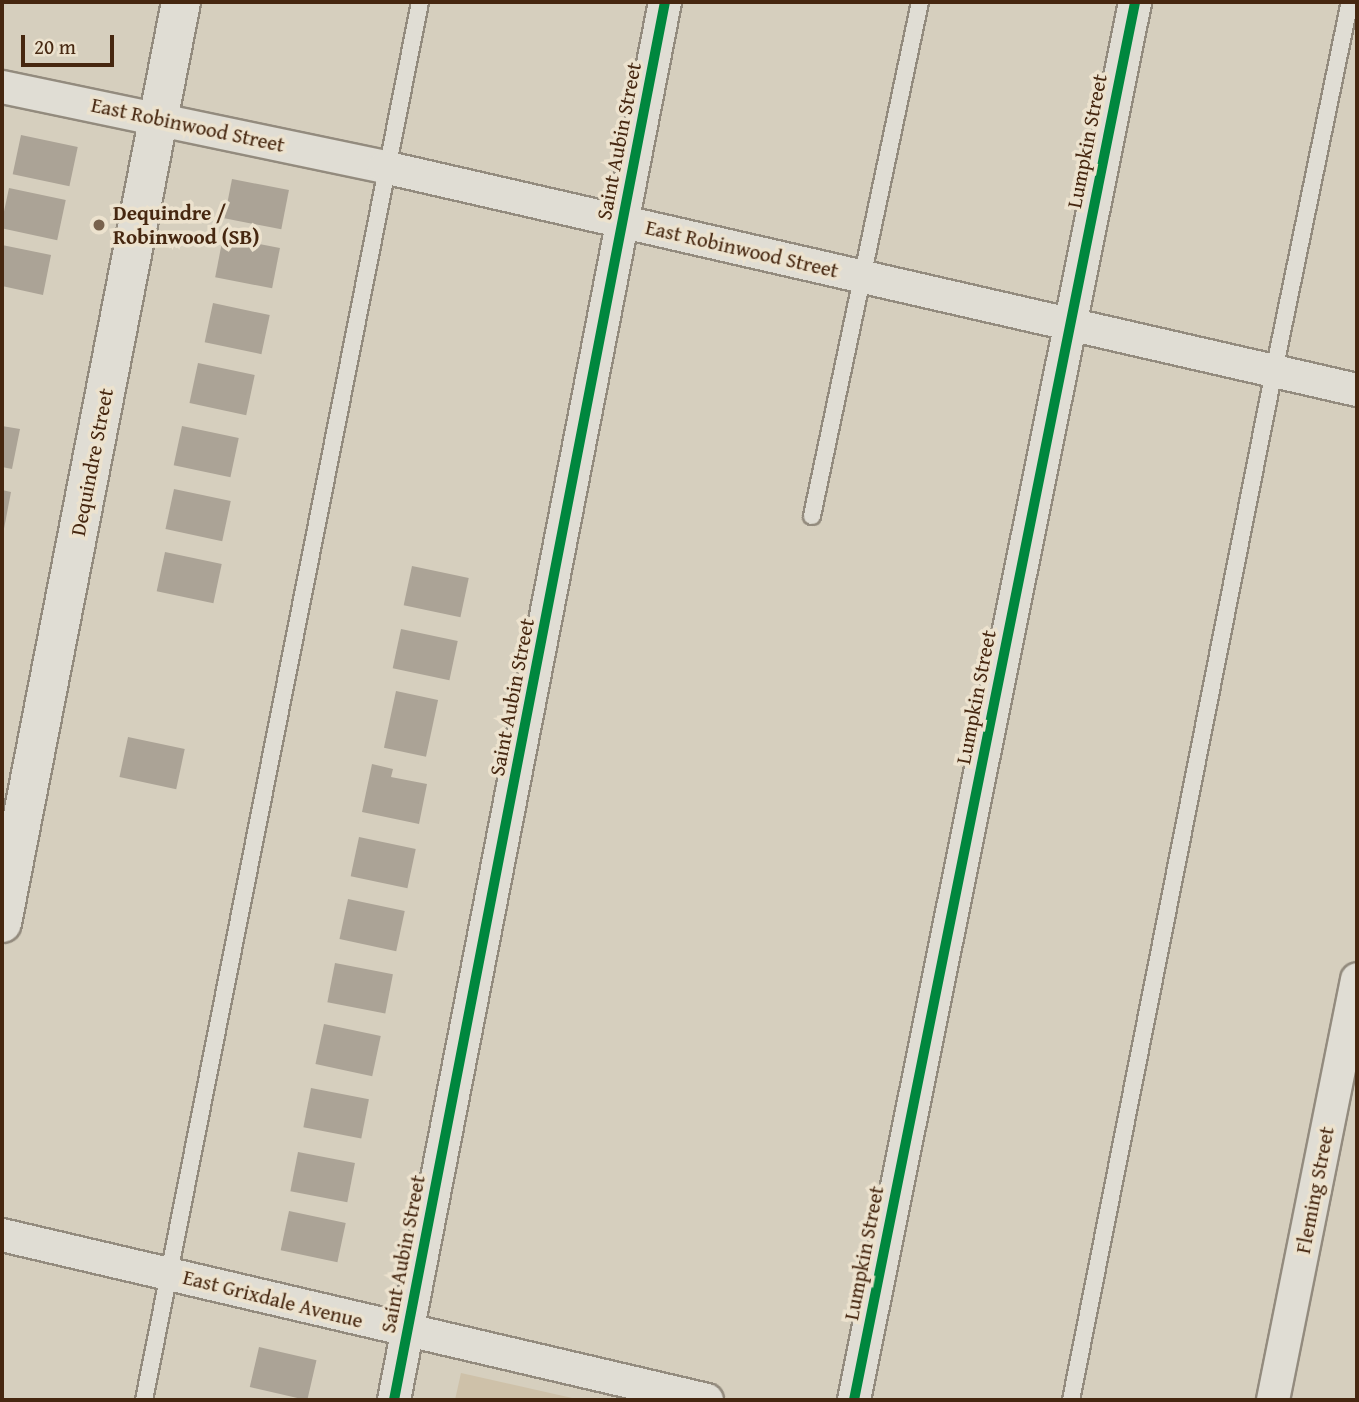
<!DOCTYPE html>
<html>
<head>
<meta charset="utf-8">
<style>
  body { margin:0 }
  #map { position:relative; width:1359px; height:1402px; overflow:hidden; background:#d6cfbe; font-family:"Gentium Book Plus",serif }
  div>[style] { position:absolute }
  .green>* { inset:0; background:#cec1a9 }
  .building>* { inset:0; background:#aba396; transform-origin:0 0 }
  .roads { filter:drop-shadow(2px 0 #938b7e) drop-shadow(-2px 0 #938b7e) drop-shadow(0 2px #938b7e) drop-shadow(0 -2px #938b7e) }
  .lane>* { height:16px; margin:-8px; padding:0 8px; transform-origin:8px; border-radius:8px; background:#e0ddd4 }
  .street>* { height:32px; margin:-16px; padding:0 16px; transform-origin:16px; border-radius:16px; background:#e0ddd4 }
  .secondary>* { height:38px; margin:-19px; padding:0 19px; transform-origin:19px; border-radius:19px; background:#e0ddd4 }
  .cycleway>* { height:10px; margin:-5px; padding:0 5px; transform-origin:5px; border-radius:5px; background:#00873e }
  .dots>* { width:19px; height:19px; translate:-50% -50%; box-sizing:border-box; border:4px solid #ece2ce; border-radius:50% }
  span { translate:-50% -50%; white-space:nowrap; text-align:center; line-height:1.15; -webkit-text-stroke:7px #ece2ce; paint-order:stroke }
  .street-label { font-size:21px; color:#462710 }
  .poi-label { font-size:21px; color:#462710; font-weight:700 }
  .left { translate:0 -50%; text-align:left }
  .frame { position:absolute; inset:0; border:4px solid #462710; pointer-events:none }
  .scale { position:absolute; left:21px; top:35px; width:93px; height:32px; box-sizing:border-box; border:4px solid #462710; border-top:0; padding-left:9px; font-size:21px; line-height:24px; white-space:nowrap; color:#462710; -webkit-text-stroke:5px #ece2ce; paint-order:stroke }
</style>
</head>
<body>
<div id="map">
  <div class="green">
    <i style="clip-path:polygon(461px 1373px,581px 1400px,455px 1400px)"></i>
  </div>
  <div class="building">
    <i style="left:21px;top:135px;width:58px;height:40px;rotate:12deg"></i>
    <i style="left:232px;top:179px;width:58px;height:40px;rotate:11deg"></i>
    <i style="left:9px;top:188px;width:58px;height:41px;rotate:12deg"></i>
    <i style="left:223px;top:237px;width:58px;height:41px;rotate:11deg"></i>
    <i style="clip-path:polygon(2px 245px,51px 255px,43px 295px,2px 286px)"></i>
    <i style="left:213px;top:303px;width:58px;height:40px;rotate:12deg"></i>
    <i style="left:198px;top:363px;width:58px;height:41px;rotate:12deg"></i>
    <i style="clip-path:polygon(2px 426px,20px 429px,12px 469px,2px 467px)"></i>
    <i style="left:182px;top:426px;width:58px;height:40px;rotate:12deg"></i>
    <i style="left:174px;top:489px;width:58px;height:41px;rotate:12deg"></i>
    <i style="clip-path:polygon(2px 490px,11px 492px,3px 534px,2px 534px)"></i>
    <i style="left:165px;top:552px;width:58px;height:40px;rotate:12deg"></i>
    <i style="left:412px;top:566px;width:58px;height:40px;rotate:12deg"></i>
    <i style="left:401px;top:629px;width:58px;height:40px;rotate:12deg"></i>
    <i style="left:396px;top:691px;width:43px;height:58px;rotate:12deg"></i>
    <i style="left:128px;top:737px;width:58px;height:41px;rotate:12deg"></i>
    <i style="clip-path:polygon(372px 764px,393px 769px,391px 777px,427px 784px,419px 824px,362px 812px)"></i>
    <i style="left:359px;top:837px;width:58px;height:40px;rotate:12deg"></i>
    <i style="left:348px;top:899px;width:58px;height:41px;rotate:12deg"></i>
    <i style="left:335px;top:963px;width:59px;height:40px;rotate:11deg"></i>
    <i style="left:324px;top:1024px;width:58px;height:41px;rotate:12deg"></i>
    <i style="left:311px;top:1088px;width:59px;height:40px;rotate:11deg"></i>
    <i style="left:298px;top:1152px;width:58px;height:40px;rotate:11deg"></i>
    <i style="left:289px;top:1211px;width:58px;height:40px;rotate:12deg"></i>
    <i style="left:259px;top:1347px;width:59px;height:41px;rotate:13deg"></i>
  </div>
  <div class="roads">
    <div class="lane">
      <i style="left:812px;top:516px;width:525px;rotate:-78.13deg"></i>
      <i style="left:144px;top:1400px;width:1425px;rotate:-78.83deg"></i>
      <i style="left:1071px;top:1400px;width:1049px;rotate:-78.84deg"></i>
      <i style="left:1274px;top:371px;width:377px;rotate:-78.4deg"></i>
    </div>
    <div class="street">
      <i style="left:2px;top:87px;width:390px;rotate:11.8deg"></i>
      <i style="left:384px;top:167px;width:998px;rotate:12.91deg"></i>
      <i style="left:2px;top:1235px;width:724px;rotate:13.17deg"></i>
      <i style="left:394px;top:1400px;width:1424px;rotate:-79.03deg"></i>
      <i style="left:854px;top:1400px;width:1426px;rotate:-78.63deg"></i>
      <i style="left:1273px;top:1400px;width:429px;rotate:-78.7deg"></i>
    </div>
    <div class="secondary">
      <i style="left:2px;top:923px;width:938px;rotate:-79deg"></i>
    </div>
  </div>
  <div class="cycleway">
    <i style="left:394px;top:1400px;width:1424px;rotate:-79.03deg"></i>
    <i style="left:854px;top:1400px;width:1426px;rotate:-78.63deg"></i>
  </div>
  <div class="dots">
    <i style="left:99px;top:225px;background:#78624d"></i>
  </div>
  <div class="street-label">
    <span style="left:188px;top:125px;rotate:12deg">East Robinwood Street</span>
    <span style="left:619px;top:141px;rotate:-79deg">Saint Aubin Street</span>
    <span style="left:1087px;top:141px;rotate:-79deg">Lumpkin Street</span>
    <span style="left:742px;top:249px;rotate:13deg">East Robinwood Street</span>
    <span style="left:92px;top:462px;rotate:-79deg">Dequindre Street</span>
    <span style="left:512px;top:697px;rotate:-79deg">Saint Aubin Street</span>
    <span style="left:976px;top:697px;rotate:-79deg">Lumpkin Street</span>
    <span style="left:1315px;top:1190px;rotate:-79deg">Fleming Street</span>
    <span style="left:864px;top:1253px;rotate:-79deg">Lumpkin Street</span>
    <span style="left:403px;top:1254px;rotate:-79deg">Saint Aubin Street</span>
    <span style="left:273px;top:1299px;rotate:14deg">East Grixdale Avenue</span>
  </div>
  <div class="poi-label">
    <span class="left" style="left:113px;top:225px">Dequindre /<br>Robinwood (SB)</span>
  </div>
  <div class="frame"></div>
  <div class="scale">20 m</div>
</div>
</body>
</html>
